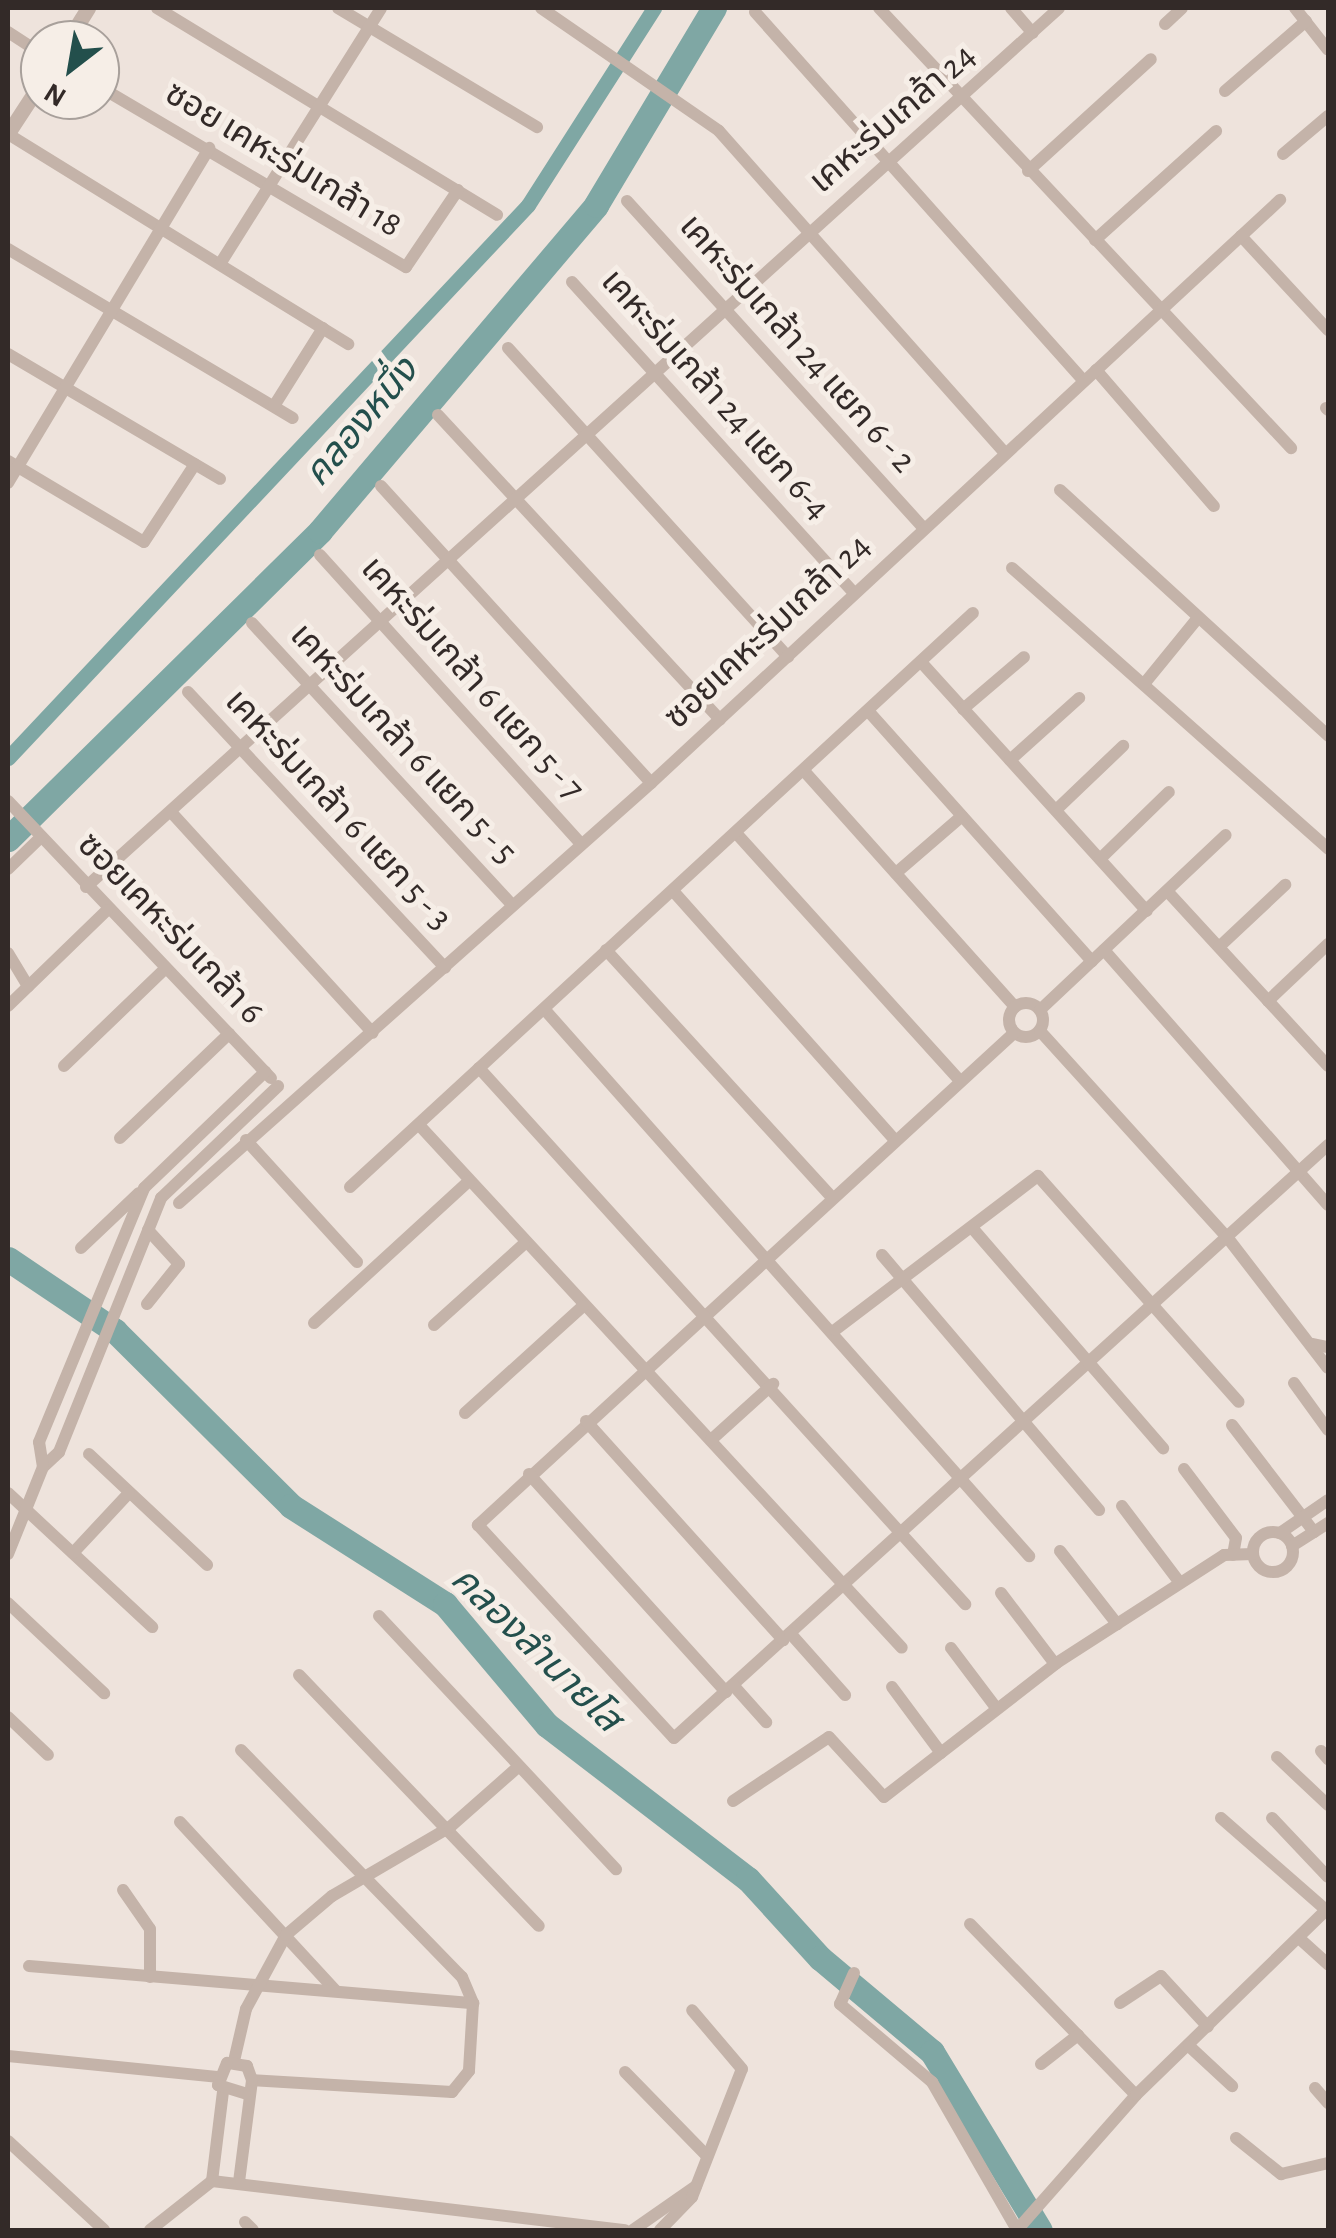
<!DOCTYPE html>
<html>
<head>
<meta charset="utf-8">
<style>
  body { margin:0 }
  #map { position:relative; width:1336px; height:2238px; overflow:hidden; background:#eee3dc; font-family:"Alegreya Sans","Noto Sans Thai",sans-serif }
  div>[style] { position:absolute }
  .canal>* { height:15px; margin:-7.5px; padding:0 7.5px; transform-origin:7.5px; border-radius:7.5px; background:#7fa7a4 }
  .river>* { height:25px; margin:-12.5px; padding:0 12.5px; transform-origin:12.5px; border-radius:12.5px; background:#7fa7a4 }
  .minor>* { height:12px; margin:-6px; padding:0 6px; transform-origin:6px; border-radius:6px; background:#c4b3a9 }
  .minor>.ring { margin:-6px; padding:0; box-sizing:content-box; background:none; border:12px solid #c4b3a9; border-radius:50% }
  .tertiary>* { height:15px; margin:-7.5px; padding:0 7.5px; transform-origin:7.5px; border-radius:7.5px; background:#c4b3a9 }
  span { translate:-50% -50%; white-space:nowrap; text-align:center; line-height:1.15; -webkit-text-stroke:10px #f6eee7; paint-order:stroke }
  .street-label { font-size:35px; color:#332a28 }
  .water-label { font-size:38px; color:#234f4c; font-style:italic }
  .frame { position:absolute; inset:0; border:10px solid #332a28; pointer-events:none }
  .north { position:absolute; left:20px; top:20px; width:100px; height:100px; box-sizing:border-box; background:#f6eee7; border:2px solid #a8a09b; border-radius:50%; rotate:211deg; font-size:28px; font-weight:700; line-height:40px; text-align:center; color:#332a28 }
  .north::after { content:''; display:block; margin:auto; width:35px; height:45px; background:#234f4c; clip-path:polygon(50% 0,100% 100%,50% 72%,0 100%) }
</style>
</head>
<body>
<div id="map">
  <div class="canal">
    <i style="left:8px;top:758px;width:759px;rotate:-46.76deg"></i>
    <i style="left:528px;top:205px;width:234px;rotate:-57.4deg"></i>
  </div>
  <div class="river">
    <i style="left:8px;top:839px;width:438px;rotate:-44.6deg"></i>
    <i style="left:320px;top:531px;width:427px;rotate:-49.7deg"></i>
    <i style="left:596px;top:205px;width:230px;rotate:-59.1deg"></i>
    <i style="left:8px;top:1259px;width:129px;rotate:33.9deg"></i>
    <i style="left:115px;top:1331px;width:248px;rotate:44.8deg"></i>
    <i style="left:291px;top:1506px;width:183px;rotate:32.5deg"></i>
    <i style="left:445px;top:1604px;width:158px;rotate:49.9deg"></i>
    <i style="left:547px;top:1725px;width:253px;rotate:37.5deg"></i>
    <i style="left:748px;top:1879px;width:107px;rotate:47.7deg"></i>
    <i style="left:820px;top:1958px;width:146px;rotate:40deg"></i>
    <i style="left:932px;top:2052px;width:208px;rotate:58.8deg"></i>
  </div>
  <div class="minor">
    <i style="left:157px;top:8px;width:398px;rotate:31.3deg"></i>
    <i style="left:338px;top:8px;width:232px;rotate:30.9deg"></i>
    <i style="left:541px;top:8px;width:216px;rotate:34.6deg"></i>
    <i style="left:719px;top:131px;width:431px;rotate:48.4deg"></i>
    <i style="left:879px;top:8px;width:603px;rotate:46.88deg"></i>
    <i style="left:1011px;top:8px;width:33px;rotate:49deg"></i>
    <i style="left:1295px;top:8px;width:53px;rotate:51.8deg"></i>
    <i style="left:755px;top:12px;width:494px;rotate:48.3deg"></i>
    <i style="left:1165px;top:24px;width:23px;rotate:-43deg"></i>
    <i style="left:8px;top:32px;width:38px;rotate:33deg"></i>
    <i style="left:100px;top:87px;width:355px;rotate:30.5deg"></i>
    <i style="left:406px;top:267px;width:93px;rotate:-56deg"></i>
    <i style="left:1225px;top:91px;width:107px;rotate:-40.8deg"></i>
    <i style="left:8px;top:134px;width:400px;rotate:31.7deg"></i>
    <i style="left:1283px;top:154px;width:59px;rotate:-40.2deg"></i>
    <i style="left:1028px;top:171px;width:166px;rotate:-42.3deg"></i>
    <i style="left:627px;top:201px;width:441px;rotate:47.8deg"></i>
    <i style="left:1241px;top:236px;width:128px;rotate:47.2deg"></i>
    <i style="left:1095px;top:240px;width:163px;rotate:-42deg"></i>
    <i style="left:8px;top:249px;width:331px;rotate:30.7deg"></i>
    <i style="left:220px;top:264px;width:302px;rotate:-57.8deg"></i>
    <i style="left:572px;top:282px;width:420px;rotate:47.8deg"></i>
    <i style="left:508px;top:348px;width:417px;rotate:47.8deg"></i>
    <i style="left:8px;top:354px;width:246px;rotate:30.5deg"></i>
    <i style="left:1096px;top:370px;width:180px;rotate:49.1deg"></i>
    <i style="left:274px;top:406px;width:92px;rotate:-57.9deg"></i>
    <i style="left:1326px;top:408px;width:3px;rotate:45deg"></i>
    <i style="left:438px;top:415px;width:415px;rotate:47.2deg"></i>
    <i style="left:8px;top:461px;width:158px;rotate:30.8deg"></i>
    <i style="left:144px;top:542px;width:93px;rotate:-56.8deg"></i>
    <i style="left:8px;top:483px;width:391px;rotate:-59deg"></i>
    <i style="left:381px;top:486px;width:401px;rotate:47.7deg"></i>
    <i style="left:1060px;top:490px;width:364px;rotate:42.5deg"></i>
    <i style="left:320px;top:555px;width:388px;rotate:47.9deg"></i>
    <i style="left:1012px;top:568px;width:423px;rotate:41.6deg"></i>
    <i style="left:252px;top:623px;width:384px;rotate:47.3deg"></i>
    <i style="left:921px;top:662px;width:336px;rotate:47.8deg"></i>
    <i style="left:1144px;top:684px;width:84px;rotate:-50.8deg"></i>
    <i style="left:188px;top:692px;width:377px;rotate:47deg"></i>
    <i style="left:963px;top:709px;width:80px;rotate:-40.4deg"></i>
    <i style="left:870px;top:713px;width:333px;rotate:48.2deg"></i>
    <i style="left:1010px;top:760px;width:93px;rotate:-41.9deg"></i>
    <i style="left:805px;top:772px;width:315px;rotate:48.2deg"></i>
    <i style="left:8px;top:801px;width:382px;rotate:46.5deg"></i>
    <i style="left:1056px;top:810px;width:93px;rotate:-43.7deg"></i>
    <i style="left:171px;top:812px;width:299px;rotate:47.6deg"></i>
    <i style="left:736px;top:833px;width:333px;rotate:47.9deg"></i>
    <i style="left:1100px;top:859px;width:96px;rotate:-44.2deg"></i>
    <i style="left:8px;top:869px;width:46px;rotate:-44.1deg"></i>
    <i style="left:896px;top:873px;width:87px;rotate:-40.8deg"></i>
    <i style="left:86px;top:887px;width:1311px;rotate:-42.09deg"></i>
    <i style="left:674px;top:892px;width:329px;rotate:48.3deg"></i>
    <i style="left:1168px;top:892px;width:236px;rotate:47.4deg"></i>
    <i style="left:1219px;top:947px;width:91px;rotate:-43.2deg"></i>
    <i style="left:606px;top:950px;width:333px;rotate:47.6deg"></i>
    <i style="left:1104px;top:950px;width:339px;rotate:48.7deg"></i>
    <i style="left:8px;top:953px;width:39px;rotate:59deg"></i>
    <i style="left:1268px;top:1001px;width:83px;rotate:-43.5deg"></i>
    <i class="ring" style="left:1009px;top:1003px;width:22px;height:22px"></i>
    <i style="left:8px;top:1006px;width:138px;rotate:-44.1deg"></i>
    <i style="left:545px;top:1010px;width:730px;rotate:48.44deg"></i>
    <i style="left:1040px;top:1010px;width:255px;rotate:-43.3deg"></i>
    <i style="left:1040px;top:1031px;width:278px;rotate:47.8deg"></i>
    <i style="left:1227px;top:1237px;width:165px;rotate:52.4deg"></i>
    <i style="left:1014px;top:1033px;width:728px;rotate:137.45deg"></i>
    <i style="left:478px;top:1525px;width:289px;rotate:47.4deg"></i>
    <i style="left:674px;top:1738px;width:883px;rotate:-42.2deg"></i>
    <i style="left:64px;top:1066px;width:141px;rotate:-43.9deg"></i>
    <i style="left:479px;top:1068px;width:724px;rotate:47.8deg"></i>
    <i style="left:420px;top:1126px;width:710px;rotate:47.28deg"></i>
    <i style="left:120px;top:1138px;width:151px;rotate:-43.7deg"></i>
    <i style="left:246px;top:1140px;width:165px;rotate:47.7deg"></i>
    <i style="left:350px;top:1187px;width:847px;rotate:-42.66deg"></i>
    <i style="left:179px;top:1203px;width:632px;rotate:-41.66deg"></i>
    <i style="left:651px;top:783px;width:858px;rotate:-42.83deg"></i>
    <i style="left:974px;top:1230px;width:289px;rotate:49.1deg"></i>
    <i style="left:81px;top:1248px;width:80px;rotate:-43.5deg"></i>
    <i style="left:882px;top:1255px;width:335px;rotate:49.6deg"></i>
    <i style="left:147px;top:1304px;width:51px;rotate:-51.3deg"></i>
    <i style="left:179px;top:1264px;width:46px;rotate:-132.4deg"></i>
    <i style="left:314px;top:1323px;width:210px;rotate:-42.5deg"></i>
    <i style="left:434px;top:1325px;width:121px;rotate:-42deg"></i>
    <i style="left:835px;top:1330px;width:255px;rotate:-37.2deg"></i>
    <i style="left:1038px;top:1176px;width:302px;rotate:48.4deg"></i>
    <i style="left:1312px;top:1344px;width:16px;rotate:11deg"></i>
    <i style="left:1294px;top:1383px;width:58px;rotate:54.1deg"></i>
    <i style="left:465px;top:1413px;width:159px;rotate:-42.2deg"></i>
    <i style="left:586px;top:1421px;width:295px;rotate:48deg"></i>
    <i style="left:1232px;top:1425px;width:135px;rotate:52.5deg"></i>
    <i style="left:711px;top:1440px;width:84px;rotate:-42.1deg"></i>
    <i style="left:89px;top:1454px;width:162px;rotate:43.2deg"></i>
    <i style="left:43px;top:1467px;width:22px;rotate:-43deg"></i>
    <i style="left:59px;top:1452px;width:274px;rotate:-68.1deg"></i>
    <i style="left:161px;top:1198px;width:162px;rotate:-43.7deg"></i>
    <i style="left:1184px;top:1469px;width:86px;rotate:53deg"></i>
    <i style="left:1236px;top:1538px;width:17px;rotate:100deg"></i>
    <i style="left:529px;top:1474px;width:294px;rotate:47.9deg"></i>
    <i style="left:8px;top:1493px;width:197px;rotate:42.9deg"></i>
    <i style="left:1122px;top:1506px;width:96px;rotate:53deg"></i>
    <i class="ring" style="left:1253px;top:1532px;width:28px;height:28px"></i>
    <i style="left:1280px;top:1533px;width:58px;rotate:-34.5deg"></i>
    <i style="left:1292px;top:1546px;width:43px;rotate:-32.6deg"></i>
    <i style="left:1060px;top:1551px;width:93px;rotate:52deg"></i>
    <i style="left:73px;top:1553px;width:82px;rotate:-47deg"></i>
    <i style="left:8px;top:1554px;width:94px;rotate:-68.1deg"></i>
    <i style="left:43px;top:1467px;width:25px;rotate:-99deg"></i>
    <i style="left:39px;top:1442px;width:275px;rotate:-67.5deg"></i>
    <i style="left:144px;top:1188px;width:168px;rotate:-43.8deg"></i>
    <i style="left:1001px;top:1593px;width:89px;rotate:52.7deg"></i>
    <i style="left:1055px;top:1664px;width:201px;rotate:-32.8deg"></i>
    <i style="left:1224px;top:1555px;width:29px;rotate:-2deg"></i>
    <i style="left:8px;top:1603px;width:132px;rotate:43.2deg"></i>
    <i style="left:379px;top:1616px;width:347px;rotate:46.9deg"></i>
    <i style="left:790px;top:1633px;width:83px;rotate:48.4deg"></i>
    <i style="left:951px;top:1648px;width:76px;rotate:53deg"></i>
    <i style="left:299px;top:1675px;width:347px;rotate:46.3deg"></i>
    <i style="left:733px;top:1685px;width:50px;rotate:48.3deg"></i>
    <i style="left:892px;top:1687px;width:82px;rotate:53.4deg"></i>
    <i style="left:8px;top:1717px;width:55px;rotate:43.5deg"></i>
    <i style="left:241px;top:1750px;width:317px;rotate:45.8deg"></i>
    <i style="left:462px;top:1977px;width:28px;rotate:67deg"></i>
    <i style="left:473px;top:2003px;width:68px;rotate:93.4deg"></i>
    <i style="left:469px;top:2071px;width:27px;rotate:129deg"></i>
    <i style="left:452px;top:2092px;width:200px;rotate:-176.6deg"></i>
    <i style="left:1321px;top:1751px;width:11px;rotate:49deg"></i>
    <i style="left:1277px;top:1757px;width:70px;rotate:43.3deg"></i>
    <i style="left:733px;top:1801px;width:115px;rotate:-33.7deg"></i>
    <i style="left:829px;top:1737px;width:81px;rotate:47.5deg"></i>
    <i style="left:884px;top:1797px;width:219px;rotate:-37.8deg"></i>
    <i style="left:1221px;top:1818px;width:140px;rotate:41.2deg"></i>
    <i style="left:1272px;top:1818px;width:81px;rotate:46.5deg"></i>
    <i style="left:180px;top:1822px;width:229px;rotate:47.3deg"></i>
    <i style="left:123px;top:1890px;width:47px;rotate:55.3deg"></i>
    <i style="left:150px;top:1929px;width:48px;rotate:90deg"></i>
    <i style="left:970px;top:1924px;width:238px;rotate:45.9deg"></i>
    <i style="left:1300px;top:1939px;width:38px;rotate:42deg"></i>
    <i style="left:29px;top:1966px;width:446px;rotate:4.8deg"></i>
    <i style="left:854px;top:1973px;width:34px;rotate:114deg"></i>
    <i style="left:840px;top:2004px;width:121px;rotate:40.3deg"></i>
    <i style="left:932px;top:2082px;width:171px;rotate:60.1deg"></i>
    <i style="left:1017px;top:2230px;width:180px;rotate:-48.6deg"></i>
    <i style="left:1136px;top:2095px;width:268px;rotate:-44.2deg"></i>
    <i style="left:1120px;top:2003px;width:49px;rotate:-33.4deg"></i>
    <i style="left:1161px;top:1976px;width:69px;rotate:47.3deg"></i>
    <i style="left:1189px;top:2046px;width:59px;rotate:42.9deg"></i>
    <i style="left:8px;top:2056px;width:210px;rotate:5.7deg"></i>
    <i style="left:234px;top:2061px;width:53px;rotate:-77deg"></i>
    <i style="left:246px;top:2009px;width:84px;rotate:-61.6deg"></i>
    <i style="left:286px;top:1935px;width:60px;rotate:-40.3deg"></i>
    <i style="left:332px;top:1896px;width:137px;rotate:-30.3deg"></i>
    <i style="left:450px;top:1827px;width:91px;rotate:-41.4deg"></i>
    <i style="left:1041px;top:2064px;width:47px;rotate:-38.1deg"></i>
    <i style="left:625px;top:2072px;width:115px;rotate:45.7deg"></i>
    <i style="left:1315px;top:2088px;width:20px;rotate:49deg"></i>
    <i style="left:1236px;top:2138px;width:58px;rotate:38.7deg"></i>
    <i style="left:1281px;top:2174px;width:48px;rotate:-13.2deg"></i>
    <i style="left:8px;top:2141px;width:131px;rotate:42.8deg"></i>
    <i style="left:212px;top:2181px;width:90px;rotate:-83deg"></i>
    <i style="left:239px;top:2182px;width:103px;rotate:-82.7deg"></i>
    <i style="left:252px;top:2080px;width:15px;rotate:-110deg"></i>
    <i style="left:247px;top:2066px;width:20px;rotate:-171deg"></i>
    <i style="left:227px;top:2063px;width:24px;rotate:112deg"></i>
    <i style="left:218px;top:2085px;width:28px;rotate:17deg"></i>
    <i style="left:245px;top:2222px;width:11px;rotate:45deg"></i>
    <i style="left:150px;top:2230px;width:79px;rotate:-38.3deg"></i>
    <i style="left:212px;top:2181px;width:416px;rotate:6.8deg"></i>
    <i style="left:633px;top:2230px;width:77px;rotate:-34.9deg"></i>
    <i style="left:660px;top:2230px;width:46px;rotate:-45.9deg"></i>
    <i style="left:692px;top:2197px;width:137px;rotate:-68.7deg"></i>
    <i style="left:742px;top:2069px;width:77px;rotate:-130.3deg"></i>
  </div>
  <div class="tertiary">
    <i style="left:68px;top:40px;width:38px;rotate:-58deg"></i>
    <i style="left:8px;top:133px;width:59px;rotate:-56.9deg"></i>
  </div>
  <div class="street-label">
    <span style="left:893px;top:119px;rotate:-41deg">เคหะร่มเกล้า 24</span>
    <span style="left:283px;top:160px;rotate:31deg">ซอย เคหะร่มเกล้า 18</span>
    <span style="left:797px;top:344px;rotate:48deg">เคหะร่มเกล้า 24 แยก 6 - 2</span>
    <span style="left:715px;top:395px;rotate:48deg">เคหะร่มเกล้า 24 แยก 6-4</span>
    <span style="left:768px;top:632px;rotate:-43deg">ซอยเคหะร่มเกล้า 24</span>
    <span style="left:472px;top:679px;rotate:48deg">เคหะร่มเกล้า 6 แยก 5 - 7</span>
    <span style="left:403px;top:744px;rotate:47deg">เคหะร่มเกล้า 6 แยก 5 - 5</span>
    <span style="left:338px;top:810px;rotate:47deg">เคหะร่มเกล้า 6 แยก 5 - 3</span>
    <span style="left:170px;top:929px;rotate:46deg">ซอยเคหะร่มเกล้า 6</span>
  </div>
  <div class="water-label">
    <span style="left:362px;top:423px;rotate:-50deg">คลองหนึ่ง</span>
    <span style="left:535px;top:1650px;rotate:44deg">คลองลำนายโส</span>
  </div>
  <div class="frame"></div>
  <div class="north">N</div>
</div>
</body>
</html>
